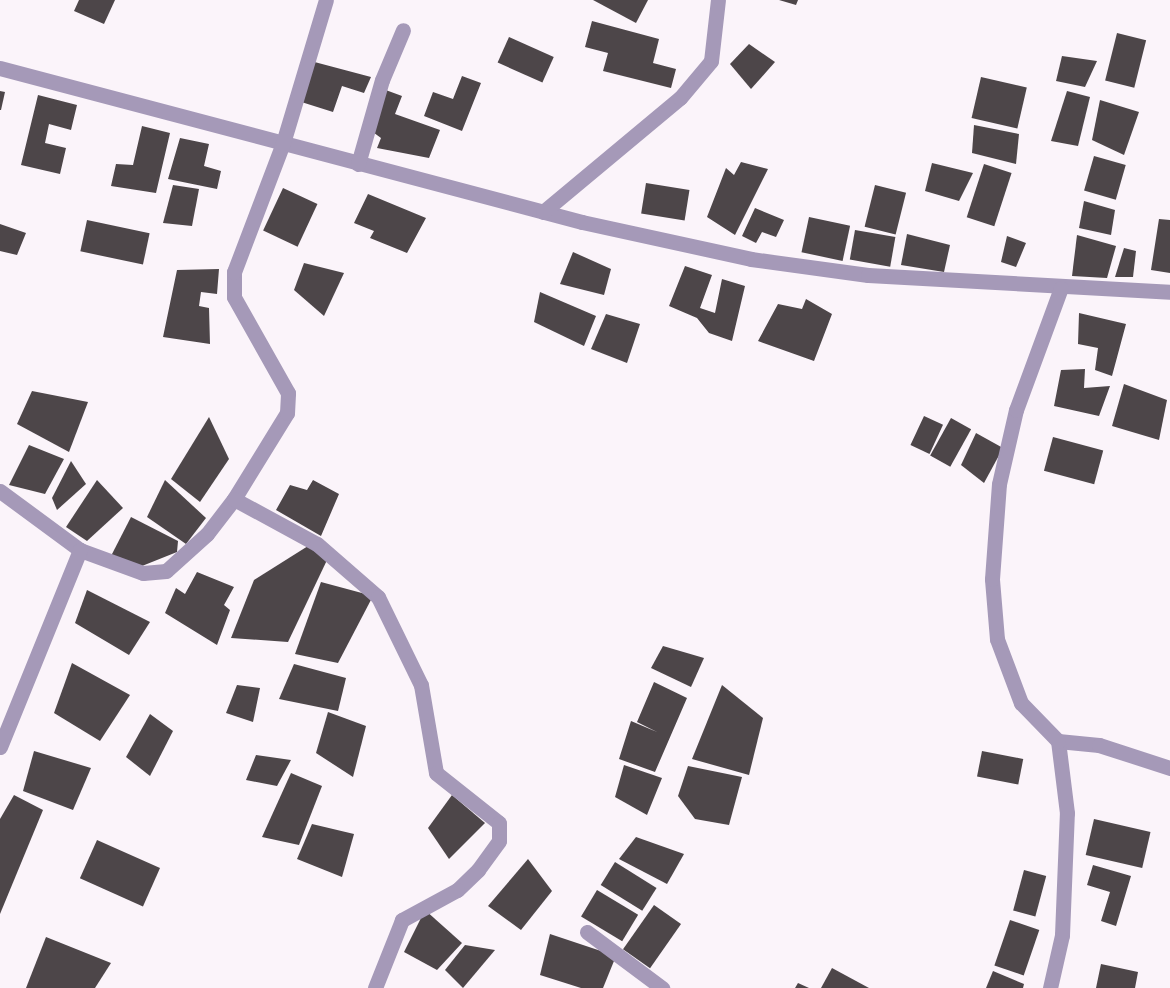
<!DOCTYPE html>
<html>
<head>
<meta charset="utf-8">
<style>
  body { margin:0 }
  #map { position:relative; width:1170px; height:988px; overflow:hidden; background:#fbf4fa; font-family:Lato,sans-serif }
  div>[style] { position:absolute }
  .building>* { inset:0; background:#4d4649; transform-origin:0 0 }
  .street>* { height:15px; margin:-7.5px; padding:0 7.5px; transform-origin:7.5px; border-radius:7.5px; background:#a599b8 }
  span { translate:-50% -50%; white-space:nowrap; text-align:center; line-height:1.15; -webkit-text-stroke:6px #fff; paint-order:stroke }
</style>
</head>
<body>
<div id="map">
  <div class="building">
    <i style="clip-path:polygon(79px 0,115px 0,104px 24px,74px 11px)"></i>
    <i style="clip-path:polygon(593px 0,648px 0,636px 23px)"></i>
    <i style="clip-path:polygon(779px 0,798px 0,796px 5px)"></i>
    <i style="clip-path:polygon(592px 21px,659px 39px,653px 63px,676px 69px,671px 88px,603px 71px,608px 53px,585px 47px)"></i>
    <i style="left:1117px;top:33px;width:30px;height:49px;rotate:14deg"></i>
    <i style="left:509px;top:37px;width:49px;height:28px;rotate:24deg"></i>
    <i style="clip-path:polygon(749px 44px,775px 62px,751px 89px,730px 64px)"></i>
    <i style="clip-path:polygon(1062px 56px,1097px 61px,1085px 87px,1056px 81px)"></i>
    <i style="clip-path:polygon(307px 60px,371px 77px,364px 93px,342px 86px,333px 112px,295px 100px)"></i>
    <i style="clip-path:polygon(462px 76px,481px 83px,462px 131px,424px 116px,433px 92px,453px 99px)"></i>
    <i style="left:981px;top:77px;width:47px;height:42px;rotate:13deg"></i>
    <i style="clip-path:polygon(383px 89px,402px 96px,395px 114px,440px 130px,429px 158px,377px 148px,381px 138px,366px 127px)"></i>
    <i style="clip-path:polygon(0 91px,5px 92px,1px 110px,0 110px)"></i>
    <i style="clip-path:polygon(1067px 91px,1090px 97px,1078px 146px,1051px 141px)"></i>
    <i style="clip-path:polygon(38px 95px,77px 105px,71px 130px,49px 124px,45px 143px,66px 148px,60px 174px,21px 165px)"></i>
    <i style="clip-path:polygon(1100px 100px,1139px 112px,1124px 155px,1092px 140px)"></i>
    <i style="clip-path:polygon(974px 125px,1019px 134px,1016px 164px,972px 153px)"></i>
    <i style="clip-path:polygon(142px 126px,170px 133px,156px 193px,111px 186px,116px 164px,133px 165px)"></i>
    <i style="clip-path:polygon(180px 138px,209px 144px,204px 166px,221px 171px,217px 189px,168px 179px)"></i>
    <i style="left:1094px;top:156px;width:33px;height:36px;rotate:16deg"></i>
    <i style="clip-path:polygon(741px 162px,768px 169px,735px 235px,707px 217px,726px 168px,734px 175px)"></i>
    <i style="clip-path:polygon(932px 163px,973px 173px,959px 201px,925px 191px)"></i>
    <i style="left:984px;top:164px;width:29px;height:56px;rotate:18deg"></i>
    <i style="left:646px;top:183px;width:44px;height:31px;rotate:9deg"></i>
    <i style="clip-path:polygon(173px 185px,199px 189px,192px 226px,163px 223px)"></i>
    <i style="left:875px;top:185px;width:32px;height:43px;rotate:14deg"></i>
    <i style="left:283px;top:188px;width:38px;height:47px;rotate:25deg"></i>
    <i style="clip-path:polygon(368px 194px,426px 218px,407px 253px,370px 238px,374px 231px,354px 223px)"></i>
    <i style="clip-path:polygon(1084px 201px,1115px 210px,1111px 235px,1079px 228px)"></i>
    <i style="clip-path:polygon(755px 208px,784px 220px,776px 237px,762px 232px,756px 243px,742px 236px)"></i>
    <i style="left:809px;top:217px;width:42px;height:36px;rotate:12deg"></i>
    <i style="clip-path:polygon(1159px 219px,1170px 220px,1170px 273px,1151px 270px)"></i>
    <i style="left:87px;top:220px;width:64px;height:32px;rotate:12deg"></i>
    <i style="clip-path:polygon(0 224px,26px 233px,17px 255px,0 251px)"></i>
    <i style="left:855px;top:230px;width:41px;height:30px;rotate:10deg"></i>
    <i style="clip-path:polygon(907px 234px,950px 245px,944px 272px,901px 265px)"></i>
    <i style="clip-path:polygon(1077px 235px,1116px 246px,1107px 278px,1072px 276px)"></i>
    <i style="clip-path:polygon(1007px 236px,1026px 243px,1016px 267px,1001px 262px)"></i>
    <i style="clip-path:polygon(1124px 248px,1136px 251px,1133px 277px,1115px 277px)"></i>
    <i style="clip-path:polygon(573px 252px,611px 269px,604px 295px,560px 284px)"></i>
    <i style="clip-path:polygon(304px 263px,344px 273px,324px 316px,294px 290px)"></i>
    <i style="clip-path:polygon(685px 266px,712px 275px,700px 308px,715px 313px,722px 279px,745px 286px,732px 341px,709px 333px,697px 318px,669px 306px)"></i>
    <i style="clip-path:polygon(219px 269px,217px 294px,201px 292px,199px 306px,209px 308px,210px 344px,163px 337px,177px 270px)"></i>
    <i style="clip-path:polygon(540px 292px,596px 316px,584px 346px,534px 322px)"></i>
    <i style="clip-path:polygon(806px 299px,832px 314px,814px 361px,758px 341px,778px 304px,802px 309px)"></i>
    <i style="clip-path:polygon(1079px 313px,1126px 324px,1112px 376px,1095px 370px,1098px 348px,1078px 344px)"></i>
    <i style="clip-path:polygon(606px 314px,640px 324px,627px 363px,591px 349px)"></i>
    <i style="clip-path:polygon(1085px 369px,1084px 388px,1110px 386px,1099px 416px,1054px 406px,1061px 370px)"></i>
    <i style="clip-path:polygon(1124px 384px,1167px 400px,1159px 440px,1112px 426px)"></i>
    <i style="clip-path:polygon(32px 391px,88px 402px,69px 452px,17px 424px)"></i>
    <i style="left:924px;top:416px;width:21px;height:32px;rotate:25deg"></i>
    <i style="clip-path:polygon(209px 417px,229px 459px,200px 502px,171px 479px)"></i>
    <i style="left:951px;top:418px;width:23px;height:43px;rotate:29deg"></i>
    <i style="clip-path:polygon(976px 433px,1003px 448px,984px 483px,961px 465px)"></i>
    <i style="left:1053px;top:437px;width:52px;height:35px;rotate:15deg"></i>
    <i style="clip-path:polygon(29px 445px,64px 459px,45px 494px,9px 485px)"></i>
    <i style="clip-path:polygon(71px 461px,86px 484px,57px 510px,52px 498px)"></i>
    <i style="clip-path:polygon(97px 480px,123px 508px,87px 541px,66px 527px)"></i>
    <i style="clip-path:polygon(165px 480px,206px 518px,186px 544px,147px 517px)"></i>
    <i style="clip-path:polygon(313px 480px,339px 494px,321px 536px,276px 510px,290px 485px,307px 490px)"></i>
    <i style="clip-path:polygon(131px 517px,178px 541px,177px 552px,142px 566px,111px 556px)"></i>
    <i style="clip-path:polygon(308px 546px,328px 558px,288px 642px,231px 638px,254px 580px)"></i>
    <i style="clip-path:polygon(197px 572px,234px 587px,224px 605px,230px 610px,217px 645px,165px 613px,176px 588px,185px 594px)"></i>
    <i style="clip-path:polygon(321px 582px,373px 596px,338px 663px,295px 654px)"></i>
    <i style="clip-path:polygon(87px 590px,150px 622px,129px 655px,75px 623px)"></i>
    <i style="clip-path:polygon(663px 646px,704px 658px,691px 687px,651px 668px)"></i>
    <i style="clip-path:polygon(72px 663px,130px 695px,100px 741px,54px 713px)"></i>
    <i style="clip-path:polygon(294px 664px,346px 678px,338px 711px,279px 699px)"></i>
    <i style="clip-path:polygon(654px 682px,687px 698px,655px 772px,619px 759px,631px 721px,657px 732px,637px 722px)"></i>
    <i style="clip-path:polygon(237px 685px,260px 688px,253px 722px,226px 713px)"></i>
    <i style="clip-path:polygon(722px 685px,763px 718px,749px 775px,692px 759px)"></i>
    <i style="clip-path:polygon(328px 712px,366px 726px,353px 777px,316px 753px)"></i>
    <i style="clip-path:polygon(150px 714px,173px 731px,150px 776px,126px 757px)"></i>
    <i style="clip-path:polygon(34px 751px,91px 768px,73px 810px,23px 791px)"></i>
    <i style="left:982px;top:751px;width:42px;height:26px;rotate:11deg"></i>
    <i style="clip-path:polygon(256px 755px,291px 760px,277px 786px,246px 780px)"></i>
    <i style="clip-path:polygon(624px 765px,662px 778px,647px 815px,615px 797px)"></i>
    <i style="clip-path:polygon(688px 766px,742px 777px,729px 825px,695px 819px,678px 796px)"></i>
    <i style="clip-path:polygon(291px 773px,322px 786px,299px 845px,262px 837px)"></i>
    <i style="clip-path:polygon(14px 795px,43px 810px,0 914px,0 819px)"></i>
    <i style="clip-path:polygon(452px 795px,485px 823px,449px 859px,428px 828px)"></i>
    <i style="left:1094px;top:819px;width:58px;height:37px;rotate:13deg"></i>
    <i style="clip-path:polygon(312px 824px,354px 834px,342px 877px,297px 859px)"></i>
    <i style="clip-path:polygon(636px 837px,684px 854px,667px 884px,619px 859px)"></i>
    <i style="left:97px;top:840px;width:69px;height:42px;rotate:24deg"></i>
    <i style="clip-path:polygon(528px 859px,552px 891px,521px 930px,488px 906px)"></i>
    <i style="left:615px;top:862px;width:49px;height:27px;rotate:32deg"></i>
    <i style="clip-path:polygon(1093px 865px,1131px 876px,1116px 926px,1101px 921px,1110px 892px,1087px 885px)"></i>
    <i style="left:1024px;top:870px;width:23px;height:42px;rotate:15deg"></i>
    <i style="left:597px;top:890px;width:48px;height:31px;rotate:31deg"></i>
    <i style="left:654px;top:905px;width:33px;height:54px;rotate:35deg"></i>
    <i style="clip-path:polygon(425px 910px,462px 943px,437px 970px,404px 952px)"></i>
    <i style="left:1010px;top:920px;width:31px;height:48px;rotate:19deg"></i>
    <i style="clip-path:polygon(550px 934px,616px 956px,603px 988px,581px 988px,540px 975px)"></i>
    <i style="clip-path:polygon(46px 937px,111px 963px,95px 988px,26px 988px)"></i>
    <i style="clip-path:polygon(465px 945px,495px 950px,463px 988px,445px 970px)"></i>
    <i style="clip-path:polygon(1101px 964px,1138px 972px,1135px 988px,1096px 988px)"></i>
    <i style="clip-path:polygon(832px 968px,869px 988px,821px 988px)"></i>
    <i style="clip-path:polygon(993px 971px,1024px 984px,1023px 988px,986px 988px)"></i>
    <i style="clip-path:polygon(798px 983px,809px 988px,795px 988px)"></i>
  </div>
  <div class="street">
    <i style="left:0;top:68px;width:602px;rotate:14.82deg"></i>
    <i style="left:582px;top:222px;width:173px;rotate:12.3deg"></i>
    <i style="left:751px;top:259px;width:118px;rotate:7.8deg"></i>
    <i style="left:868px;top:275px;width:302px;rotate:3.2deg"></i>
    <i style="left:358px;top:164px;width:87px;rotate:-74.1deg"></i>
    <i style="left:382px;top:80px;width:54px;rotate:-67.2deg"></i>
    <i style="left:543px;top:212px;width:178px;rotate:-39.8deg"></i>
    <i style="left:680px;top:98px;width:48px;rotate:-50deg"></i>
    <i style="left:711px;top:61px;width:61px;rotate:-83.5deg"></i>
    <i style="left:0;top:491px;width:99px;rotate:36.4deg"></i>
    <i style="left:80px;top:550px;width:67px;rotate:20.1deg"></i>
    <i style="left:143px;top:573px;width:23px;rotate:-5deg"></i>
    <i style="left:166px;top:571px;width:55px;rotate:-42.1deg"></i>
    <i style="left:207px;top:534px;width:44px;rotate:-52.4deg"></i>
    <i style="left:234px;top:499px;width:101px;rotate:-58.4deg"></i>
    <i style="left:287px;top:413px;width:20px;rotate:-87deg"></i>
    <i style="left:288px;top:393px;width:110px;rotate:-119.4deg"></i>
    <i style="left:234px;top:297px;width:25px;rotate:-90deg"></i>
    <i style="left:234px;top:272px;width:138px;rotate:-69.2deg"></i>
    <i style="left:283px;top:143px;width:149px;rotate:-73.3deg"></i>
    <i style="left:234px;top:499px;width:94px;rotate:28.5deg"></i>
    <i style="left:317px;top:544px;width:81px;rotate:41deg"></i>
    <i style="left:378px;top:597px;width:98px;rotate:64deg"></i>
    <i style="left:421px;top:685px;width:89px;rotate:80.3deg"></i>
    <i style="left:436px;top:773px;width:80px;rotate:38.4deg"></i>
    <i style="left:499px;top:823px;width:18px;rotate:90deg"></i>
    <i style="left:499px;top:841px;width:36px;rotate:126deg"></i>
    <i style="left:478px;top:870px;width:29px;rotate:136deg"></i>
    <i style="left:457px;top:890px;width:63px;rotate:151.4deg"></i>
    <i style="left:402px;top:920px;width:73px;rotate:111.7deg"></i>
    <i style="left:1058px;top:741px;width:41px;rotate:5.6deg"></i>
    <i style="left:1099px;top:745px;width:75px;rotate:17.9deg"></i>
    <i style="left:0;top:747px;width:213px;rotate:-67.9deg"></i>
    <i style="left:587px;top:932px;width:94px;rotate:36.7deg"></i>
    <i style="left:1050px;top:988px;width:54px;rotate:-77.2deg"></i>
    <i style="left:1062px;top:935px;width:122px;rotate:-87.7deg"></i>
    <i style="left:1067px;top:813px;width:73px;rotate:-97.1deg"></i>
    <i style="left:1058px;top:741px;width:53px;rotate:-134.2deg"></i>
    <i style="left:1021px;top:703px;width:68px;rotate:-110.6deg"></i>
    <i style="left:997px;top:639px;width:60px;rotate:-94.8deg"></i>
    <i style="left:992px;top:579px;width:95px;rotate:-85.8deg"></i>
    <i style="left:999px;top:484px;width:76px;rotate:-77.1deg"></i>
    <i style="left:1016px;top:410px;width:130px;rotate:-69.8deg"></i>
  </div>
</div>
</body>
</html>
